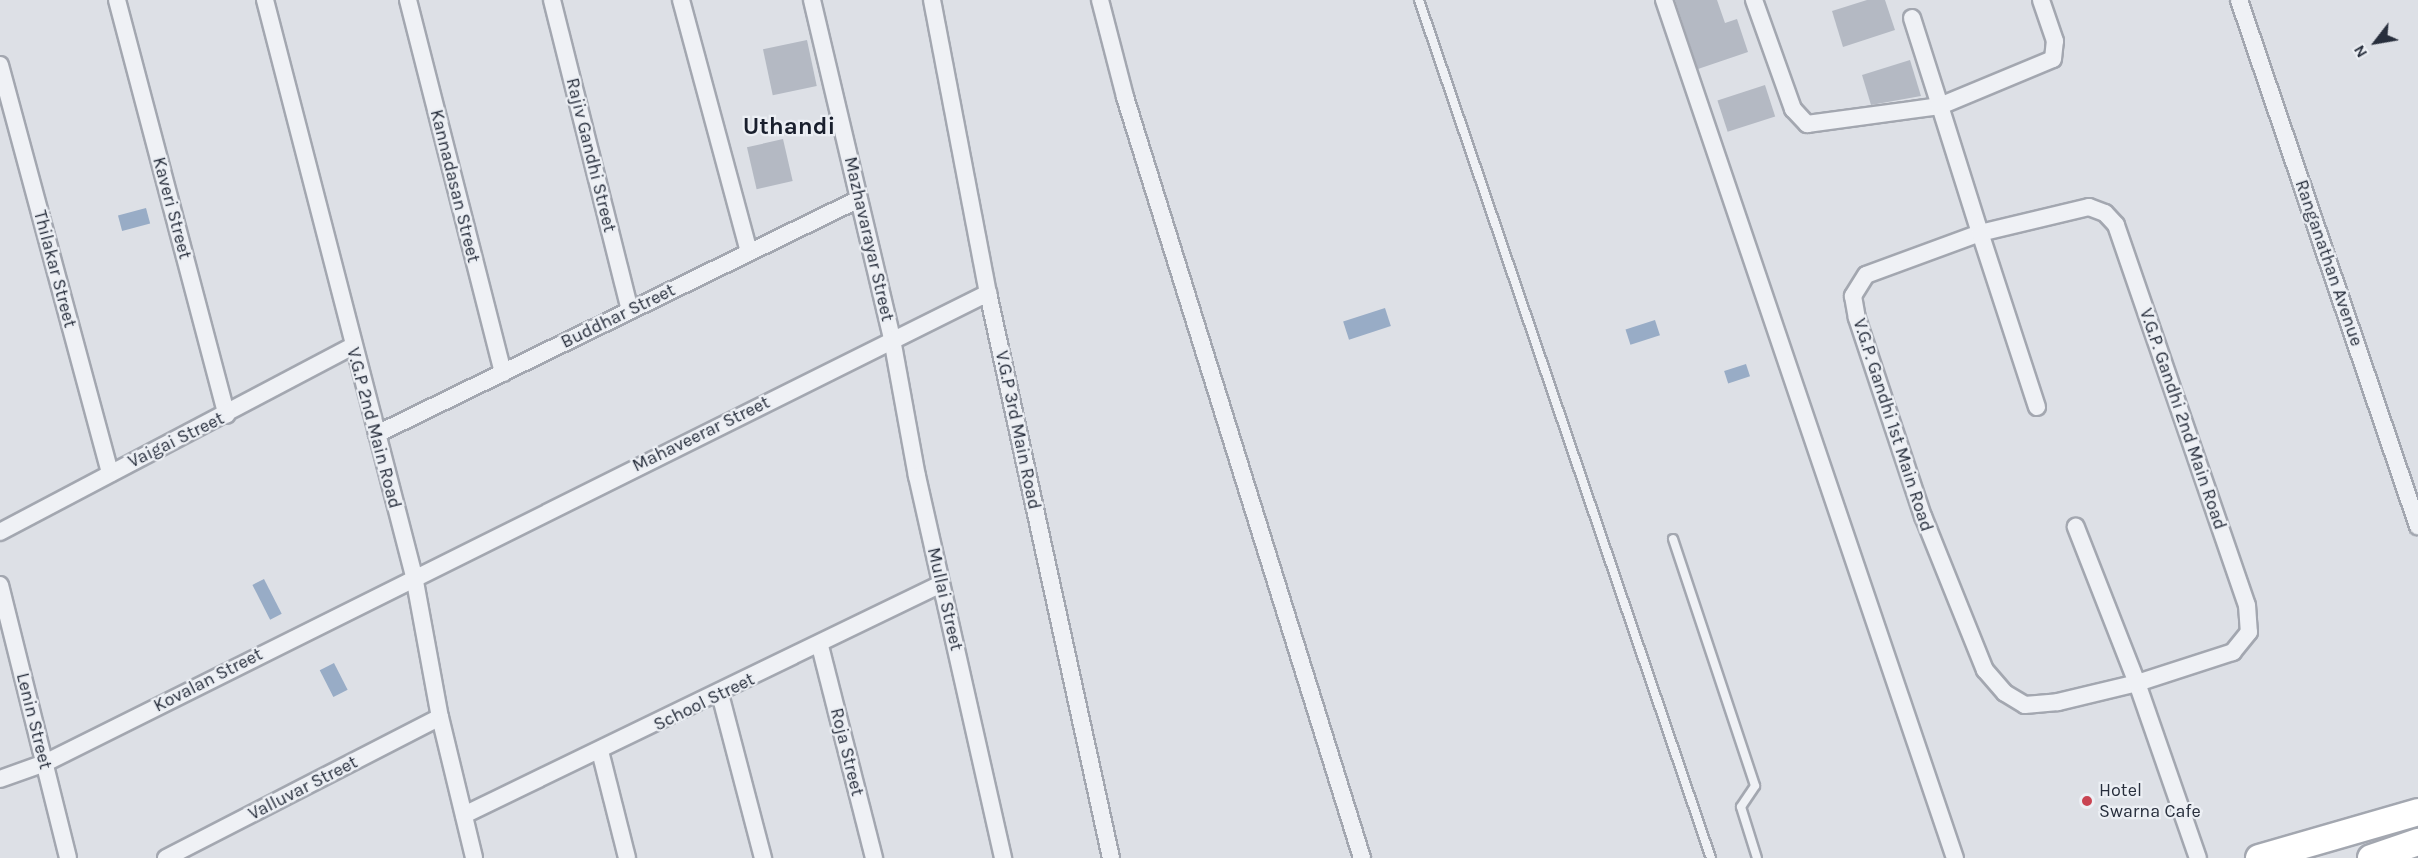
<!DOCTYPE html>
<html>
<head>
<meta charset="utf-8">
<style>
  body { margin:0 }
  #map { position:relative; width:2418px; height:858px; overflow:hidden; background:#dde0e6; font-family:Karla,sans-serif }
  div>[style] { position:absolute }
  .water>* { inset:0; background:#98acc6; transform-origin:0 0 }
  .building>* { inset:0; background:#b4b9c3; transform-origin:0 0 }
  .roads { filter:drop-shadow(2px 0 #a3a7b0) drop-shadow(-2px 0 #a3a7b0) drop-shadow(0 2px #a3a7b0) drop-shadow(0 -2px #a3a7b0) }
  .lane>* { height:8px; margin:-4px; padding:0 4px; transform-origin:4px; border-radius:4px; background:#eff1f5 }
  .street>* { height:16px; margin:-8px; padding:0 8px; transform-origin:8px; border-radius:8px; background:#eff1f5 }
  .primary>* { height:26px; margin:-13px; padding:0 13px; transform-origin:13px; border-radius:13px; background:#fff }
  .dots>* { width:16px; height:16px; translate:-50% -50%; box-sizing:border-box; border:3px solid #eceff4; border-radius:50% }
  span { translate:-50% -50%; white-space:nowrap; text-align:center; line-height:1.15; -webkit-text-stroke:4.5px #eceff4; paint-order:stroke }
  .street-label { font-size:18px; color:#272e3c }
  .poi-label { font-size:18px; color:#272e3c }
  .left { translate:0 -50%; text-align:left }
  .district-label { font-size:24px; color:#191f2d; font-weight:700 }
  .north { position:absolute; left:2346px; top:12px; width:60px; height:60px; -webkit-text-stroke:4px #eceff4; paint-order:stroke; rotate:239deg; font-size:16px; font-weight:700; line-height:24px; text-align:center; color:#272e3c }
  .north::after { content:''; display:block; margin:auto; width:21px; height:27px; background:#272e3c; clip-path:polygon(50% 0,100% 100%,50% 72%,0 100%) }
</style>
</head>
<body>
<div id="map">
  <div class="water">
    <i style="left:146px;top:208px;width:16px;height:29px;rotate:75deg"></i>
    <i style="left:1385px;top:308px;width:19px;height:44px;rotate:72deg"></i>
    <i style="left:1655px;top:320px;width:16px;height:31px;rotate:72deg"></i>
    <i style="left:1746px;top:364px;width:13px;height:23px;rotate:72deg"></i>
    <i style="left:264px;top:579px;width:39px;height:13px;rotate:63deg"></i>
    <i style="left:334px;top:663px;width:30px;height:16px;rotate:63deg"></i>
  </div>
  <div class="building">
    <i style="clip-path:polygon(1675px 0,1717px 0,1725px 23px,1737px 19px,1748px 52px,1698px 69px)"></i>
    <i style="clip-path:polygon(1867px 0,1885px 0,1895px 30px,1843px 47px,1832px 11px)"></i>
    <i style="left:807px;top:40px;width:47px;height:45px;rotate:78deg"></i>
    <i style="clip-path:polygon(1910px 60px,1921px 96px,1871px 105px,1862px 75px)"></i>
    <i style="left:1765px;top:85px;width:33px;height:50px;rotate:72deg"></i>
    <i style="left:783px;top:139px;width:43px;height:37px;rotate:77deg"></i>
  </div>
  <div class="roads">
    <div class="lane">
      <i style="left:1419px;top:0;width:906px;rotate:71.21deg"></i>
      <i style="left:1673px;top:539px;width:260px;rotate:71.6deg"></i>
      <i style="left:1755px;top:786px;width:25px;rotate:124deg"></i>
      <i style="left:1741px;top:807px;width:53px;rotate:72.6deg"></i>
    </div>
    <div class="street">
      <i style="left:117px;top:0;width:429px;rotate:75.2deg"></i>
      <i style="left:265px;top:0;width:595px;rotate:75.5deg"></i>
      <i style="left:414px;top:576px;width:143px;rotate:79.6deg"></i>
      <i style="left:440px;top:717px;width:145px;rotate:76.4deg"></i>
      <i style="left:408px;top:0;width:385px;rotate:75.7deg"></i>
      <i style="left:552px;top:0;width:320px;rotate:75.9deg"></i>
      <i style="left:681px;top:0;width:261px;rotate:74.9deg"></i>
      <i style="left:812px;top:0;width:348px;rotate:76.7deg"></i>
      <i style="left:892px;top:339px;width:139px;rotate:79.7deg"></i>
      <i style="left:917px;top:476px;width:392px;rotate:77.3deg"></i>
      <i style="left:932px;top:0;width:298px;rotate:79.2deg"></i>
      <i style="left:988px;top:293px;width:578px;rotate:77.72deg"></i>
      <i style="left:1100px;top:0;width:100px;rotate:75.5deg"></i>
      <i style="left:1125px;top:97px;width:797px;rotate:72.7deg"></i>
      <i style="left:1664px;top:0;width:906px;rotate:71.27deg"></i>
      <i style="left:1754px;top:0;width:116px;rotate:70.3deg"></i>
      <i style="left:1793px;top:109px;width:21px;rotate:47deg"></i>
      <i style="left:1807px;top:124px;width:134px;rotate:-7.7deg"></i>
      <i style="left:1940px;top:106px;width:133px;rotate:72.5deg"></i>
      <i style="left:1980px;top:233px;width:121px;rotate:159.8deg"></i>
      <i style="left:1866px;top:275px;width:25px;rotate:122deg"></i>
      <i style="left:1853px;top:296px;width:22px;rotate:80deg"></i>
      <i style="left:1857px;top:318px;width:209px;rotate:71.6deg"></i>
      <i style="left:1923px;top:516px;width:166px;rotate:68.1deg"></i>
      <i style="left:1985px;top:670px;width:30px;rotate:49deg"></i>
      <i style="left:2005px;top:693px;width:23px;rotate:31deg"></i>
      <i style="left:2025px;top:705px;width:33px;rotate:-5deg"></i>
      <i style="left:2058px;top:702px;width:81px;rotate:-13.5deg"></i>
      <i style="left:2137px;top:683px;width:185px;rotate:70.8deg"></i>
      <i style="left:2239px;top:0;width:556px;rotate:71.21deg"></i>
      <i style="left:1912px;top:18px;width:92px;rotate:72.3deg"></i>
      <i style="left:1940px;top:106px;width:122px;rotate:-22.6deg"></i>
      <i style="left:2053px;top:59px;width:18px;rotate:-84deg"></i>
      <i style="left:2055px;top:41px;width:43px;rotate:-108.9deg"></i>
      <i style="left:0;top:65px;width:423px;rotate:74.9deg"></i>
      <i style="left:2037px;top:407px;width:183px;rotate:-108.1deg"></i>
      <i style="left:1980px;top:233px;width:112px;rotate:-13.4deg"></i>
      <i style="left:2089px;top:207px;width:17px;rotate:21deg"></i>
      <i style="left:2105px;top:213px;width:16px;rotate:47deg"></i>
      <i style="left:2116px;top:225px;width:402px;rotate:71deg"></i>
      <i style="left:2247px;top:605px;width:27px;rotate:86deg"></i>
      <i style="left:2249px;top:632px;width:26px;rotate:129deg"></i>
      <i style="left:2233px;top:652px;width:101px;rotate:162.1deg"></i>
      <i style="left:2137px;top:683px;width:168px;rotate:-111.4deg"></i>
      <i style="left:377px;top:434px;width:536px;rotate:-25.99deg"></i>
      <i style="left:0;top:532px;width:397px;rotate:-27.8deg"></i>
      <i style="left:0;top:585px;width:281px;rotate:76deg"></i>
      <i style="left:820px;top:646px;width:219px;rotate:75.7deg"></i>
      <i style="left:720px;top:694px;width:170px;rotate:75.3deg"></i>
      <i style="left:600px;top:751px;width:110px;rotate:75.8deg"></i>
      <i style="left:0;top:779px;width:48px;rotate:-19.6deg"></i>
      <i style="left:45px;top:763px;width:1054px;rotate:-26.49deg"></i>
      <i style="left:464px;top:815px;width:530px;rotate:-25.84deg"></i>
      <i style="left:166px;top:858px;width:308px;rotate:-27.2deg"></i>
    </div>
    <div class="primary">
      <i style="left:2259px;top:858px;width:166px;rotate:-16.1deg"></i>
      <i style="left:2371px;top:858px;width:50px;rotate:-18.8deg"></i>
    </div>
  </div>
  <div class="dots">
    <i style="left:2087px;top:801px;background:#c94452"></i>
  </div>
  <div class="street-label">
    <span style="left:591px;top:155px;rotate:76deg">Rajiv Gandhi Street</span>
    <span style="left:455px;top:186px;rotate:76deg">Kannadasan Street</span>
    <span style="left:172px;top:208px;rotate:75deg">Kaveri Street</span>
    <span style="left:869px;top:239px;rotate:77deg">Mazhavarayar Street</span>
    <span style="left:2329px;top:263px;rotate:71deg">Ranganathan Avenue</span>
    <span style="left:55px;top:269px;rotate:75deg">Thilakar Street</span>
    <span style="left:618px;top:316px;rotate:-26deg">Buddhar Street</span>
    <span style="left:2183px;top:419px;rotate:71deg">V.G.P. Gandhi 2nd Main Road</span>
    <span style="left:1893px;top:425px;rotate:72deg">V.G.P. Gandhi 1st Main Road</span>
    <span style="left:374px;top:428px;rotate:75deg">V.G.P 2nd Main Road</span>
    <span style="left:1018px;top:430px;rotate:78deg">V.G.P 3rd Main Road</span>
    <span style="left:701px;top:434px;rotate:-26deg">Mahaveerar Street</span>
    <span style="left:176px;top:440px;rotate:-26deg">Vaigai Street</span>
    <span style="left:945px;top:599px;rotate:77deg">Mullai Street</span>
    <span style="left:208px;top:680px;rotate:-27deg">Kovalan Street</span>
    <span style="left:704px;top:702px;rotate:-26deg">School Street</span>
    <span style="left:34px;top:721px;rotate:76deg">Lenin Street</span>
    <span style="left:847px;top:752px;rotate:76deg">Roja Street</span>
    <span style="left:303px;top:788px;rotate:-27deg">Valluvar Street</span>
  </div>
  <div class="poi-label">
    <span class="left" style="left:2099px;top:801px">Hotel<br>Swarna Cafe</span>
  </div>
  <div class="district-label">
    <span style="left:789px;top:127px">Uthandi</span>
  </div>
  <div class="north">N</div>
</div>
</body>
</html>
